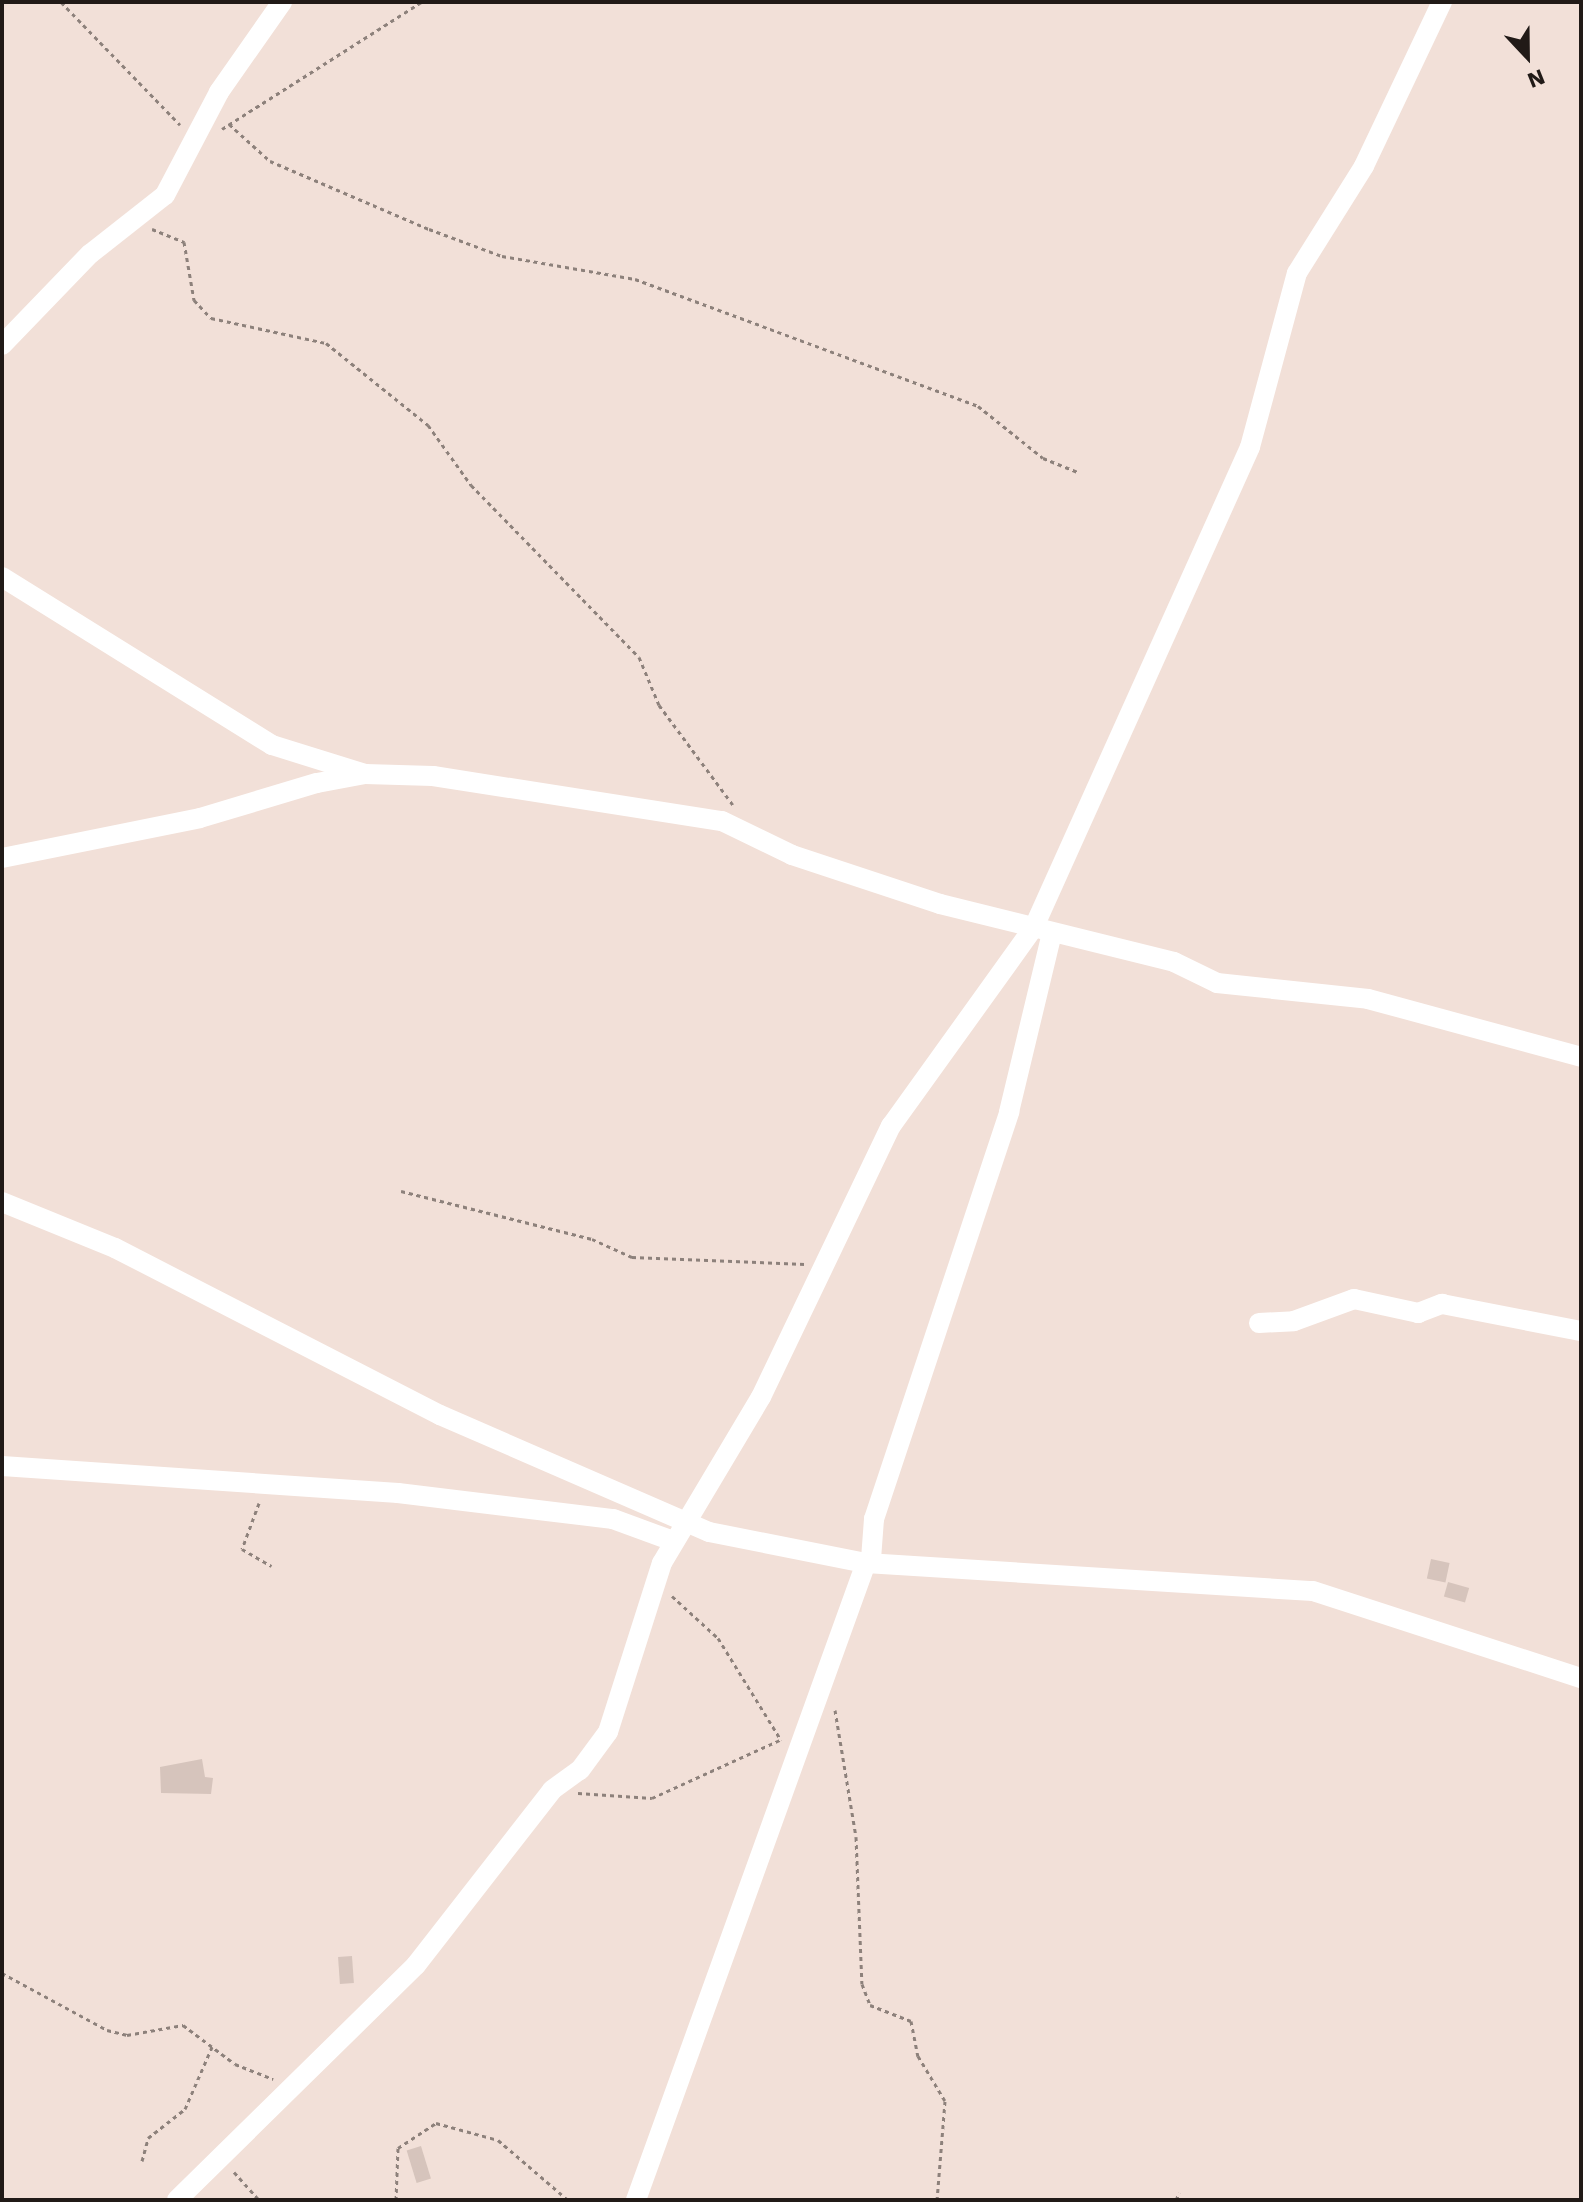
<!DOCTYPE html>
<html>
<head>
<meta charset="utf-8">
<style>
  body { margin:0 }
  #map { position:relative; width:1583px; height:2202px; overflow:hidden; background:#f2e0d8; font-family:"Work Sans",sans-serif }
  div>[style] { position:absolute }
  .building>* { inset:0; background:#d6c4bc; transform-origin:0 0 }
  .path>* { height:3px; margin-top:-1.5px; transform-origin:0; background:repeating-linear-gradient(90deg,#8d817b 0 4px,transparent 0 8px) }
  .street>* { height:20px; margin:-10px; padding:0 10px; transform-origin:10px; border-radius:10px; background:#fff }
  span { translate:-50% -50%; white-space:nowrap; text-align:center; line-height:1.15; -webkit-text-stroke:6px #f2e0d8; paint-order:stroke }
  .frame { position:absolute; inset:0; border:4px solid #211a17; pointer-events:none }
  .north { position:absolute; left:1487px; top:16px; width:80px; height:80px; -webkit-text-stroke:6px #f2e0d8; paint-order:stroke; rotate:158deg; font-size:22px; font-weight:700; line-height:32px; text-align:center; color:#211a17 }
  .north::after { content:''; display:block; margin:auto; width:28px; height:36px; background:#211a17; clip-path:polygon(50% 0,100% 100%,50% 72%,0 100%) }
</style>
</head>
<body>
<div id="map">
  <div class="building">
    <i style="left:1431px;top:1559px;width:19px;height:20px;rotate:12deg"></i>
    <i style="left:1448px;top:1582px;width:22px;height:15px;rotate:16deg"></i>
    <i style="clip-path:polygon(202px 1759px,205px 1777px,213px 1778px,211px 1794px,161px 1793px,160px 1767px)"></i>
    <i style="left:352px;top:1956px;width:27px;height:14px;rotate:86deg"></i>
    <i style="left:421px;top:2146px;width:34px;height:15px;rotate:73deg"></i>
  </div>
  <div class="path">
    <i style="left:61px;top:2px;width:171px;rotate:45.9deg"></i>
    <i style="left:229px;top:124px;width:55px;rotate:42.1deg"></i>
    <i style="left:270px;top:161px;width:173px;rotate:23.2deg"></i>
    <i style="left:429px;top:229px;width:78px;rotate:20.3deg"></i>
    <i style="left:502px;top:256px;width:135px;rotate:9.8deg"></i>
    <i style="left:635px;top:279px;width:366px;rotate:20.3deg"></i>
    <i style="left:978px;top:406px;width:83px;rotate:38.7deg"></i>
    <i style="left:1043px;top:458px;width:38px;rotate:22deg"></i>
    <i style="left:222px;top:129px;width:236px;rotate:-32.5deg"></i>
    <i style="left:152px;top:229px;width:35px;rotate:22deg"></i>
    <i style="left:184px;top:242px;width:59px;rotate:80.2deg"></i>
    <i style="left:194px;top:300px;width:25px;rotate:47deg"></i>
    <i style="left:211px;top:318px;width:118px;rotate:12.3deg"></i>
    <i style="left:326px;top:343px;width:131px;rotate:38.8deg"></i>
    <i style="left:428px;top:425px;width:74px;rotate:54.4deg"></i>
    <i style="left:471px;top:485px;width:240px;rotate:45.7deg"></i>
    <i style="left:639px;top:657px;width:52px;rotate:67.4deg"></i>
    <i style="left:659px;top:705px;width:124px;rotate:53.5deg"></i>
    <i style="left:401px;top:1191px;width:197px;rotate:14.1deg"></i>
    <i style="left:592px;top:1239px;width:44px;rotate:24.2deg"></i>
    <i style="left:632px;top:1257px;width:173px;rotate:2.3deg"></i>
    <i style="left:259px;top:1503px;width:49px;rotate:110.3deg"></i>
    <i style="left:242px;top:1549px;width:34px;rotate:30deg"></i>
    <i style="left:672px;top:1596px;width:62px;rotate:42.4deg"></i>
    <i style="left:718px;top:1638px;width:120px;rotate:58.3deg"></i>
    <i style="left:835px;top:1710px;width:129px;rotate:80.6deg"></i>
    <i style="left:856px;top:1837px;width:147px;rotate:87.7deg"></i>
    <i style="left:862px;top:1984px;width:22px;rotate:69deg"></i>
    <i style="left:870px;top:2005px;width:44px;rotate:21.3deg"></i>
    <i style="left:911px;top:2021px;width:36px;rotate:79deg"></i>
    <i style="left:918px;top:2056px;width:52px;rotate:59deg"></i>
    <i style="left:945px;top:2101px;width:99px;rotate:94.6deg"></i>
    <i style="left:578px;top:1793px;width:74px;rotate:3.9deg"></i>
    <i style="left:652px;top:1798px;width:141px;rotate:-24.4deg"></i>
    <i style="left:2px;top:1973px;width:119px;rotate:28.5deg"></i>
    <i style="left:107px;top:2030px;width:21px;rotate:14deg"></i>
    <i style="left:127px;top:2035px;width:57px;rotate:-10.1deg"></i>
    <i style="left:183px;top:2025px;width:65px;rotate:36.9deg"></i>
    <i style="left:235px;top:2064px;width:41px;rotate:21.5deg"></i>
    <i style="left:142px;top:2161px;width:24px;rotate:-75deg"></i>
    <i style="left:148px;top:2138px;width:47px;rotate:-38.1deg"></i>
    <i style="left:185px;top:2109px;width:68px;rotate:-66.5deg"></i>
    <i style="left:234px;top:2172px;width:38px;rotate:48deg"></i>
    <i style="left:396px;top:2200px;width:52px;rotate:-87.8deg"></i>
    <i style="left:398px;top:2148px;width:45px;rotate:-33.3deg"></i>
    <i style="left:436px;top:2123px;width:64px;rotate:15.3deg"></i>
    <i style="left:498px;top:2140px;width:92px;rotate:40.6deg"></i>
    <i style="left:1176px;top:2200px;width:8px;rotate:-67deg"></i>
  </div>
  <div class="street">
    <i style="left:2px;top:345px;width:127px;rotate:-46deg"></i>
    <i style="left:90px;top:254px;width:95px;rotate:-38.2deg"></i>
    <i style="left:165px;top:195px;width:116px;rotate:-62.3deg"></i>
    <i style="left:219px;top:92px;width:110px;rotate:-55deg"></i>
    <i style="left:2px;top:577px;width:318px;rotate:31.9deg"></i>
    <i style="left:272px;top:745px;width:97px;rotate:17.3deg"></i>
    <i style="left:2px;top:858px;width:202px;rotate:-11.4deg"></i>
    <i style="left:200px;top:818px;width:122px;rotate:-16.7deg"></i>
    <i style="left:317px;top:783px;width:49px;rotate:-10.6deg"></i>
    <i style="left:365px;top:774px;width:68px;rotate:1.7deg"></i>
    <i style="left:433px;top:776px;width:292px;rotate:8.9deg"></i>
    <i style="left:722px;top:821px;width:78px;rotate:25.9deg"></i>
    <i style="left:792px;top:855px;width:156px;rotate:18.3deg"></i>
    <i style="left:940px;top:904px;width:241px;rotate:13.9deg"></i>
    <i style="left:1174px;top:962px;width:48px;rotate:26deg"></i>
    <i style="left:1217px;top:983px;width:152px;rotate:6deg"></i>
    <i style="left:1368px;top:999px;width:221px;rotate:15.2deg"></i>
    <i style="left:2px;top:1202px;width:122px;rotate:22.2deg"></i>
    <i style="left:115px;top:1248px;width:365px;rotate:27.2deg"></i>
    <i style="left:440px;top:1415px;width:293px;rotate:23.5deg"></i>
    <i style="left:709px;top:1532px;width:160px;rotate:11.2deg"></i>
    <i style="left:866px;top:1563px;width:448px;rotate:3.6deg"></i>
    <i style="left:1313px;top:1591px;width:282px;rotate:18deg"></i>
    <i style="left:1259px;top:1323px;width:35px;rotate:-3deg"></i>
    <i style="left:1294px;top:1321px;width:64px;rotate:-20.1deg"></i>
    <i style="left:1354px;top:1299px;width:66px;rotate:12.3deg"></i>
    <i style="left:1418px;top:1313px;width:26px;rotate:-21deg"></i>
    <i style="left:1442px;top:1304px;width:142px;rotate:11deg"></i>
    <i style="left:2px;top:1466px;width:397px;rotate:3.9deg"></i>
    <i style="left:398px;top:1493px;width:217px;rotate:6.9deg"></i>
    <i style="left:613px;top:1519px;width:64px;rotate:20.1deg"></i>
    <i style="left:871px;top:1559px;width:40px;rotate:-85.7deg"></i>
    <i style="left:874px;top:1519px;width:429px;rotate:-71.6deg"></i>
    <i style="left:1009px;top:1112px;width:184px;rotate:-76.5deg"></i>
    <i style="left:177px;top:2200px;width:335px;rotate:-44.5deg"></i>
    <i style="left:416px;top:1965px;width:222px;rotate:-52.1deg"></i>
    <i style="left:552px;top:1790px;width:34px;rotate:-36deg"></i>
    <i style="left:580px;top:1770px;width:47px;rotate:-53.6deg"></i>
    <i style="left:608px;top:1732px;width:177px;rotate:-72.3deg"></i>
    <i style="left:662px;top:1563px;width:193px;rotate:-59.2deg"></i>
    <i style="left:761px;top:1397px;width:301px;rotate:-64.4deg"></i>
    <i style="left:891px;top:1126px;width:245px;rotate:-54.3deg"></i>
    <i style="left:1034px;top:927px;width:526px;rotate:-65.77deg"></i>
    <i style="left:1250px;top:447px;width:180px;rotate:-74.9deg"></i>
    <i style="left:1297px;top:273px;width:126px;rotate:-57.9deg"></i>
    <i style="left:1364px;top:166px;width:182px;rotate:-64.6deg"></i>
    <i style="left:636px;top:2200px;width:677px;rotate:-70.15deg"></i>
  </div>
  <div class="frame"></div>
  <div class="north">N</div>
</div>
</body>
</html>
